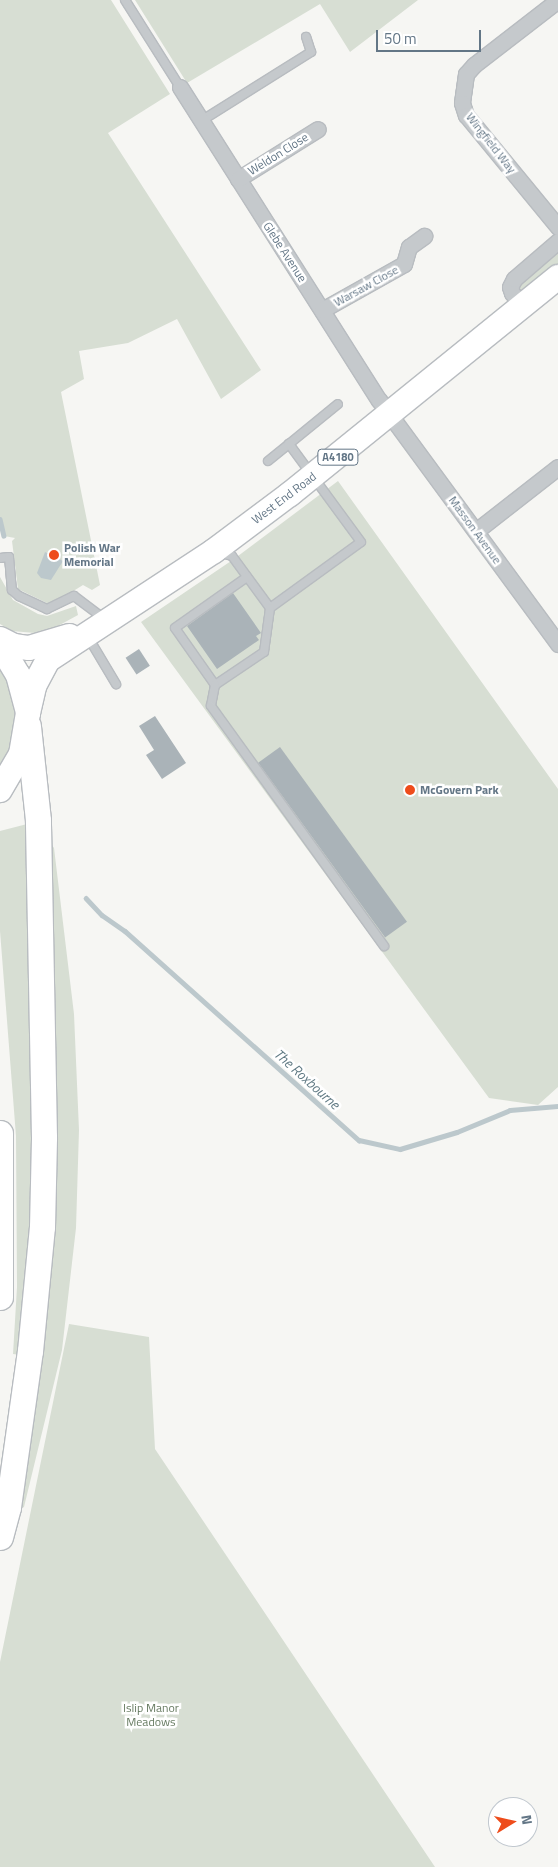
<!DOCTYPE html>
<html>
<head>
<meta charset="utf-8">
<style>
  body { margin:0 }
  #map { position:relative; width:558px; height:1867px; overflow:hidden; background:#f6f6f3; font-family:"Titillium Web",sans-serif }
  div>[style] { position:absolute }
  .green>* { inset:0; background:#d7ded3 }
  .water>* { inset:0; background:#bcc8cc }
  .stream>* { height:4.5px; margin:-2.25px; padding:0 2.25px; transform-origin:2.25px; border-radius:2.25px; background:#bcc8cc }
  .building>* { inset:0; background:#aab3b8; transform-origin:0 0 }
  .roads { filter:drop-shadow(1px 0 #b8bcc0) drop-shadow(-1px 0 #b8bcc0) drop-shadow(0 1px #b8bcc0) drop-shadow(0 -1px #b8bcc0) }
  .service>* { height:8px; margin:-4px; padding:0 4px; transform-origin:4px; border-radius:4px; background:#c5c9cc }
  .minor>* { height:15px; margin:-7.5px; padding:0 7.5px; transform-origin:7.5px; border-radius:7.5px; background:#c5c9cc }
  .primary>* { height:24px; margin:-12px; padding:0 12px; transform-origin:12px; border-radius:12px; background:#fff }
  .trunk>* { height:25px; margin:-12.5px; padding:0 12.5px; transform-origin:12.5px; border-radius:12.5px; background:#fff }
  .dots>* { width:14px; height:14px; translate:-50% -50%; box-sizing:border-box; border:2px solid #fff; border-radius:50% }
  span { translate:-50% -50%; white-space:nowrap; text-align:center; line-height:1.15; -webkit-text-stroke:5px #fff; paint-order:stroke }
  .shield-label span { padding:1px 4px; background:#fff; border:1px solid; border-radius:4px; -webkit-text-stroke-width:0 }
  .shield-label { font-size:11px; color:#637686; font-weight:700 }
  .street-label { font-size:12px; color:#637686 }
  .poi-label { font-size:12px; color:#637686; font-weight:700 }
  .left { translate:0 -50%; text-align:left }
  .park-label { font-size:12px; color:#687c63 }
  .water-label { font-size:14px; color:#5f7983; font-style:italic }
  .north { position:absolute; left:488px; top:1797px; width:50px; height:50px; box-sizing:border-box; background:#fff; border:1px solid #c1c8cf; border-radius:50%; rotate:81deg; font-size:14px; font-weight:700; line-height:20px; text-align:center; color:#637686 }
  .north::after { content:''; display:block; margin:auto; width:18px; height:22px; background:#ee4c1b; clip-path:polygon(50% 0,100% 100%,50% 72%,0 100%) }
  .scale { position:absolute; left:376px; top:30px; width:105px; height:22px; box-sizing:border-box; border:2px solid #637686; border-top:0; padding-left:6px; font-size:15px; line-height:18px; white-space:nowrap; color:#637686; -webkit-text-stroke:4px #fff; paint-order:stroke }
</style>
</head>
<body>
<div id="map">
  <div class="green">
    <i style="clip-path:polygon(0 0,111px 0,170px 94px,108px 133px,261px 370px,221px 399px,177px 319px,128px 343px,79px 351px,84px 379px,61px 392px,100px 585px,92px 590px,83px 585px,51px 605px,18px 589px,12px 541px,15px 538px,4px 536px,0 519px)"></i>
    <i style="clip-path:polygon(135px 0,418px 0,350px 52px,320px 4px,187px 83px)"></i>
    <i style="clip-path:polygon(558px 251px,558px 265px,524px 292px,518px 291px,517px 284px)"></i>
    <i style="clip-path:polygon(338px 481px,558px 789px,558px 1087px,538px 1105px,489px 1098px,141px 622px,234px 559px)"></i>
    <i style="clip-path:polygon(0 577px,13px 600px,38px 614px,47px 616px,76px 606px,78px 615px,56px 627px,35px 633px,12px 631px,0 624px)"></i>
    <i style="clip-path:polygon(0 660px,8px 672px,22px 729px,0 775px)"></i>
    <i style="clip-path:polygon(31px 823px,38px 1120px,21px 1355px,13px 1354px,17px 1287px,16px 1136px,0 931px,0 831px)"></i>
    <i style="clip-path:polygon(45px 835px,54px 848px,74px 1014px,79px 1130px,76px 1228px,62px 1350px,24px 1507px,15px 1512px,54px 1215px,56px 1073px)"></i>
    <i style="clip-path:polygon(69px 1324px,149px 1337px,155px 1449px,435px 1867px,0 1867px,0 1662px)"></i>
  </div>
  <div class="water">
    <i style="clip-path:polygon(45px 552px,63px 561px,51px 580px,41px 578px,37px 573px)"></i>
  </div>
  <div class="stream">
    <i style="left:0;top:519px;width:17px;rotate:77deg"></i>
    <i style="left:86px;top:898px;width:23px;rotate:47deg"></i>
    <i style="left:102px;top:915px;width:28px;rotate:35deg"></i>
    <i style="left:125px;top:931px;width:314px;rotate:41.8deg"></i>
    <i style="left:359px;top:1140px;width:42px;rotate:12.4deg"></i>
    <i style="left:400px;top:1149px;width:59px;rotate:-16.6deg"></i>
    <i style="left:457px;top:1132px;width:57px;rotate:-22.5deg"></i>
    <i style="left:510px;top:1110px;width:48px;rotate:-4.8deg"></i>
  </div>
  <div class="building">
    <i style="clip-path:polygon(233px 593px,261px 633px,256px 636px,259px 640px,217px 669px,187px 626px)"></i>
    <i style="left:139px;top:649px;width:20px;height:16px;rotate:57deg"></i>
    <i style="clip-path:polygon(155px 716px,186px 763px,162px 779px,146px 755px,154px 750px,139px 726px)"></i>
    <i style="left:280px;top:747px;width:216px;height:27px;rotate:54deg"></i>
  </div>
  <div class="roads">
    <div class="service">
      <i style="left:125px;top:0;width:103px;rotate:57.7deg"></i>
      <i style="left:201px;top:121px;width:130px;rotate:-32.1deg"></i>
      <i style="left:311px;top:52px;width:16px;rotate:-108deg"></i>
      <i style="left:268px;top:461px;width:27px;rotate:-39deg"></i>
      <i style="left:221px;top:553px;width:11px;rotate:15deg"></i>
      <i style="left:232px;top:556px;width:64px;rotate:53.8deg"></i>
      <i style="left:270px;top:608px;width:112px;rotate:-36deg"></i>
      <i style="left:361px;top:542px;width:122px;rotate:-126.3deg"></i>
      <i style="left:289px;top:444px;width:63px;rotate:-39.2deg"></i>
      <i style="left:0;top:558px;width:9px;rotate:-6deg"></i>
      <i style="left:9px;top:557px;width:33px;rotate:85deg"></i>
      <i style="left:12px;top:590px;width:9px;rotate:41deg"></i>
      <i style="left:19px;top:596px;width:31px;rotate:25deg"></i>
      <i style="left:47px;top:609px;width:30px;rotate:-26deg"></i>
      <i style="left:74px;top:596px;width:38px;rotate:37deg"></i>
      <i style="left:247px;top:577px;width:88px;rotate:144.7deg"></i>
      <i style="left:175px;top:628px;width:70px;rotate:54.9deg"></i>
      <i style="left:215px;top:685px;width:59px;rotate:-34deg"></i>
      <i style="left:264px;top:652px;width:44px;rotate:-82.2deg"></i>
      <i style="left:88px;top:637px;width:55px;rotate:59.2deg"></i>
      <i style="left:215px;top:685px;width:21px;rotate:101deg"></i>
      <i style="left:211px;top:706px;width:296px;rotate:54.2deg"></i>
    </div>
    <div class="minor">
      <i style="left:558px;top:0;width:106px;rotate:142.3deg"></i>
      <i style="left:474px;top:65px;width:12px;rotate:132deg"></i>
      <i style="left:466px;top:74px;width:29px;rotate:98deg"></i>
      <i style="left:462px;top:103px;width:13px;rotate:72deg"></i>
      <i style="left:466px;top:115px;width:145px;rotate:50.6deg"></i>
      <i style="left:180px;top:87px;width:371px;rotate:57.6deg"></i>
      <i style="left:379px;top:400px;width:303px;rotate:53.7deg"></i>
      <i style="left:238px;top:179px;width:94px;rotate:-32deg"></i>
      <i style="left:523px;top:307px;width:18px;rotate:-128deg"></i>
      <i style="left:512px;top:293px;width:6px;rotate:-108deg"></i>
      <i style="left:510px;top:287px;width:9px;rotate:-63deg"></i>
      <i style="left:514px;top:279px;width:58px;rotate:-40.8deg"></i>
      <i style="left:322px;top:310px;width:94px;rotate:-29.3deg"></i>
      <i style="left:404px;top:264px;width:18px;rotate:-74deg"></i>
      <i style="left:409px;top:247px;width:19px;rotate:-36deg"></i>
      <i style="left:476px;top:531px;width:104px;rotate:-38deg"></i>
    </div>
    <div class="primary">
      <i style="left:0;top:639px;width:16px;rotate:27deg"></i>
      <i style="left:14px;top:646px;width:15px;rotate:8deg"></i>
      <i style="left:29px;top:648px;width:42px;rotate:-16.7deg"></i>
      <i style="left:0;top:645px;width:35px;rotate:59deg"></i>
      <i style="left:18px;top:675px;width:39px;rotate:75deg"></i>
      <i style="left:28px;top:713px;width:42px;rotate:99.7deg"></i>
      <i style="left:21px;top:754px;width:42px;rotate:120.3deg"></i>
      <i style="left:28px;top:713px;width:28px;rotate:-77deg"></i>
      <i style="left:34px;top:686px;width:30px;rotate:-62deg"></i>
      <i style="left:48px;top:660px;width:199px;rotate:-33.3deg"></i>
      <i style="left:214px;top:551px;width:95px;rotate:-36.9deg"></i>
      <i style="left:290px;top:494px;width:345px;rotate:-39deg"></i>
    </div>
    <div class="trunk">
      <i style="left:0;top:1133px;width:164px;rotate:90deg"></i>
      <i style="left:0;top:1537px;width:31px;rotate:-75deg"></i>
      <i style="left:8px;top:1507px;width:158px;rotate:-82deg"></i>
      <i style="left:30px;top:1351px;width:125px;rotate:-84.5deg"></i>
      <i style="left:42px;top:1227px;width:90px;rotate:-88.7deg"></i>
      <i style="left:44px;top:1137px;width:317px;rotate:-91.1deg"></i>
      <i style="left:38px;top:820px;width:95px;rotate:-96.1deg"></i>
    </div>
  </div>
  <div class="dots">
    <i style="left:54px;top:555px;background:#ee4c1b"></i>
    <i style="left:410px;top:790px;background:#ee4c1b"></i>
  </div>
  <div class="shield-label">
    <span style="left:338px;top:457px">A4180</span>
  </div>
  <div class="street-label">
    <span style="left:491px;top:143px;rotate:52deg">Wingfield Way</span>
    <span style="left:278px;top:154px;rotate:-32deg">Weldon Close</span>
    <span style="left:285px;top:252px;rotate:57deg">Glebe Avenue</span>
    <span style="left:366px;top:286px;rotate:-29deg">Warsaw Close</span>
    <span style="left:284px;top:498px;rotate:-37deg">West End Road</span>
    <span style="left:475px;top:530px;rotate:54deg">Masson Avenue</span>
  </div>
  <div class="poi-label">
    <span class="left" style="left:64px;top:555px">Polish War<br>Memorial</span>
    <span class="left" style="left:420px;top:790px">McGovern Park</span>
  </div>
  <div class="park-label">
    <span style="left:151px;top:1715px">Islip Manor<br>Meadows</span>
  </div>
  <div class="water-label">
    <span style="left:307px;top:1079px;rotate:42deg">The Roxbourne</span>
  </div>
  <div class="north">N</div>
  <div class="scale">50 m</div>
</div>
</body>
</html>
